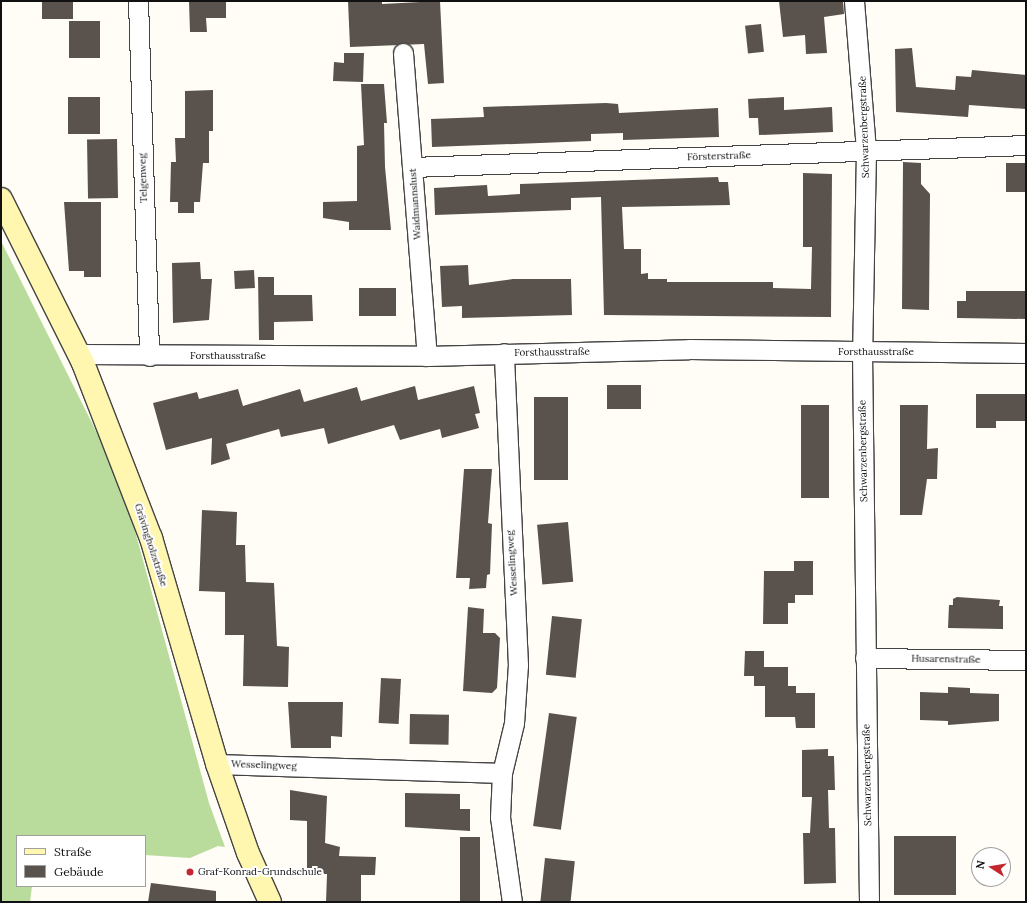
<!DOCTYPE html>
<html>
<head>
<meta charset="utf-8">
<style>
  body { margin:0 }
  #map { position:relative; width:1027px; height:903px; overflow:hidden; background:#fffdf5; font-family:Lora,serif }
  div>[style] { position:absolute }
  .forest>* { inset:0; background:#b9dc9c }
  .building>* { inset:0; background:#5a524d; transform-origin:0 0 }
  .roads { filter:drop-shadow(1px 0 #444) drop-shadow(-1px 0 #444) drop-shadow(0 1px #444) drop-shadow(0 -1px #444) }
  .street>* { height:19px; margin:-9.5px; padding:0 9.5px; transform-origin:9.5px; border-radius:9.5px; background:#fff }
  .secondary>* { height:22px; margin:-11px; padding:0 11px; transform-origin:11px; border-radius:11px; background:#fff6b0 }
  .dots>* { width:11px; height:11px; translate:-50% -50%; box-sizing:border-box; border:2px solid #fff; border-radius:50% }
  span { translate:-50% -50%; white-space:nowrap; text-align:center; line-height:1.15; -webkit-text-stroke:4px #fff; paint-order:stroke }
  .street-label { font-size:10px; color:#111 }
  .poi-label { font-size:10px; color:#111 }
  .left { translate:0 -50%; text-align:left }
  .frame { position:absolute; inset:0; border:2px solid #111; pointer-events:none }
  .legend { position:absolute; left:16px; top:835px; width:130px; height:52px; box-sizing:border-box; background:#fff; border:1px solid #a0a0a0; margin:0; padding:5px 7px; list-style:none; font-size:12px; color:#111 }
  .legend li { display:flex; align-items:center; gap:8px; height:20px }
  .legend b { width:20px; border:1px solid #a0a0a0 }
  .north { position:absolute; left:971px; top:847px; width:40px; height:40px; box-sizing:border-box; background:#fff; border:1px solid #a0a0a0; border-radius:50%; rotate:282deg; font-size:11px; font-weight:700; line-height:16px; text-align:center; color:#111 }
  .north::after { content:''; display:block; margin:auto; width:14px; height:18px; background:#c4262e; clip-path:polygon(50% 0,100% 100%,50% 72%,0 100%) }
</style>
</head>
<body>
<div id="map">
  <div class="forest">
    <i style="clip-path:polygon(1px 241px,122px 483px,209px 803px,225px 847px,218px 846px,190px 858px,145px 855px,145px 836px,17px 836px,17px 886px,32px 886px,30px 902px,1px 902px)"></i>
  </div>
  <div class="building">
    <i style="left:42px;top:1px;width:31px;height:18px"></i>
    <i style="clip-path:polygon(189px 1px,226px 1px,226px 18px,206px 18px,207px 32px,190px 32px)"></i>
    <i style="clip-path:polygon(348px 1px,382px 1px,382px 4px,440px 1px,444px 83px,428px 84px,424px 44px,350px 47px)"></i>
    <i style="clip-path:polygon(779px 1px,843px 1px,844px 14px,824px 17px,827px 53px,806px 54px,805px 35px,783px 37px)"></i>
    <i style="left:100px;top:21px;width:37px;height:31px;rotate:90deg"></i>
    <i style="left:761px;top:24px;width:28px;height:16px;rotate:84deg"></i>
    <i style="clip-path:polygon(912px 48px,916px 87px,955px 90px,956px 76px,971px 77px,972px 70px,1026px 75px,1026px 109px,969px 105px,968px 117px,896px 112px,895px 49px)"></i>
    <i style="clip-path:polygon(344px 53px,364px 53px,363px 82px,333px 81px,334px 62px,344px 63px)"></i>
    <i style="clip-path:polygon(361px 84px,384px 84px,387px 123px,384px 123px,385px 167px,391px 230px,349px 230px,349px 222px,323px 218px,323px 202px,357px 201px,357px 146px,364px 145px)"></i>
    <i style="clip-path:polygon(213px 90px,213px 131px,209px 131px,209px 163px,203px 163px,200px 202px,194px 202px,194px 213px,178px 213px,178px 202px,170px 202px,171px 162px,176px 162px,175px 138px,185px 138px,185px 91px)"></i>
    <i style="left:68px;top:97px;width:32px;height:37px"></i>
    <i style="clip-path:polygon(784px 97px,784px 110px,832px 107px,833px 132px,759px 135px,758px 118px,749px 118px,748px 99px)"></i>
    <i style="clip-path:polygon(606px 103px,618px 104px,619px 113px,718px 108px,719px 137px,623px 140px,623px 133px,591px 134px,591px 141px,432px 147px,431px 119px,484px 117px,483px 107px)"></i>
    <i style="left:117px;top:139px;width:59px;height:30px;rotate:89deg"></i>
    <i style="clip-path:polygon(903px 162px,921px 163px,921px 184px,930px 194px,929px 310px,902px 309px)"></i>
    <i style="left:1026px;top:163px;width:29px;height:20px;rotate:90deg"></i>
    <i style="clip-path:polygon(803px 173px,832px 174px,831px 317px,604px 315px,601px 197px,571px 198px,571px 210px,435px 215px,434px 188px,487px 185px,488px 196px,520px 194px,520px 184px,718px 177px,719px 182px,728px 182px,730px 205px,622px 207px,624px 249px,641px 249px,641px 274px,648px 273px,648px 279px,667px 279px,667px 282px,773px 282px,773px 288px,811px 289px,812px 247px,803px 247px)"></i>
    <i style="clip-path:polygon(64px 202px,101px 202px,101px 277px,84px 277px,84px 271px,69px 271px)"></i>
    <i style="clip-path:polygon(200px 262px,201px 279px,212px 279px,209px 320px,173px 323px,172px 263px)"></i>
    <i style="clip-path:polygon(468px 265px,469px 285px,513px 279px,571px 279px,572px 315px,462px 318px,462px 306px,442px 307px,440px 266px)"></i>
    <i style="left:254px;top:270px;width:18px;height:20px;rotate:87deg"></i>
    <i style="clip-path:polygon(258px 277px,274px 277px,274px 295px,312px 295px,313px 321px,274px 322px,274px 340px,259px 340px)"></i>
    <i style="left:359px;top:288px;width:37px;height:28px"></i>
    <i style="clip-path:polygon(966px 291px,1026px 291px,1026px 319px,957px 318px,957px 301px,966px 301px)"></i>
    <i style="left:607px;top:385px;width:34px;height:24px"></i>
    <i style="clip-path:polygon(415px 386px,418px 400px,474px 386px,480px 413px,475px 414px,479px 428px,442px 438px,440px 429px,400px 440px,394px 425px,328px 444px,324px 428px,281px 437px,279px 429px,226px 444px,230px 459px,211px 465px,212px 438px,166px 450px,153px 403px,197px 392px,199px 399px,238px 389px,243px 406px,300px 389px,304px 402px,357px 387px,361px 401px)"></i>
    <i style="clip-path:polygon(976px 394px,1026px 394px,1026px 421px,996px 421px,996px 428px,976px 428px)"></i>
    <i style="left:534px;top:397px;width:34px;height:83px"></i>
    <i style="left:801px;top:405px;width:28px;height:93px"></i>
    <i style="clip-path:polygon(900px 405px,928px 405px,927px 449px,938px 448px,937px 479px,927px 479px,922px 515px,900px 515px)"></i>
    <i style="clip-path:polygon(464px 469px,492px 469px,488px 523px,492px 524px,490px 574px,487px 575px,486px 588px,469px 589px,470px 578px,456px 578px)"></i>
    <i style="clip-path:polygon(202px 510px,237px 512px,236px 545px,245px 545px,246px 582px,274px 583px,277px 646px,289px 647px,288px 687px,243px 686px,244px 635px,225px 635px,225px 592px,199px 591px)"></i>
    <i style="left:568px;top:522px;width:60px;height:31px;rotate:85deg"></i>
    <i style="clip-path:polygon(794px 561px,813px 561px,813px 595px,795px 595px,795px 603px,788px 603px,788px 624px,763px 624px,764px 571px,794px 571px)"></i>
    <i style="clip-path:polygon(957px 597px,1000px 600px,999px 606px,1003px 606px,1003px 629px,948px 628px,949px 605px,953px 605px,953px 599px)"></i>
    <i style="clip-path:polygon(468px 607px,484px 609px,483px 633px,495px 633px,500px 638px,497px 688px,492px 693px,463px 691px)"></i>
    <i style="left:552px;top:616px;width:30px;height:59px;rotate:6deg"></i>
    <i style="clip-path:polygon(745px 651px,764px 651px,764px 667px,788px 667px,788px 686px,796px 686px,796px 693px,815px 693px,815px 728px,796px 728px,795px 717px,765px 717px,765px 686px,754px 686px,754px 676px,744px 676px)"></i>
    <i style="left:381px;top:678px;width:20px;height:45px;rotate:3deg"></i>
    <i style="clip-path:polygon(948px 687px,970px 688px,970px 693px,999px 694px,999px 721px,948px 725px,948px 721px,920px 720px,920px 692px,948px 693px)"></i>
    <i style="clip-path:polygon(288px 702px,343px 702px,342px 737px,331px 736px,331px 748px,291px 748px)"></i>
    <i style="left:549px;top:713px;width:28px;height:114px;rotate:8deg"></i>
    <i style="left:410px;top:714px;width:39px;height:30px;rotate:1deg"></i>
    <i style="clip-path:polygon(828px 749px,828px 756px,834px 756px,835px 790px,828px 790px,829px 828px,835px 828px,836px 883px,804px 884px,803px 833px,810px 833px,812px 797px,802px 797px,802px 750px)"></i>
    <i style="clip-path:polygon(290px 790px,327px 796px,325px 843px,340px 847px,339px 856px,376px 857px,375px 875px,361px 875px,361px 902px,326px 902px,327px 874px,309px 874px,307px 870px,307px 821px,290px 820px)"></i>
    <i style="clip-path:polygon(405px 793px,460px 794px,460px 809px,470px 809px,470px 831px,405px 827px)"></i>
    <i style="left:894px;top:836px;width:62px;height:59px"></i>
    <i style="left:460px;top:837px;width:20px;height:65px"></i>
    <i style="left:545px;top:858px;width:30px;height:44px;rotate:6deg"></i>
    <i style="clip-path:polygon(151px 883px,216px 891px,216px 902px,148px 902px)"></i>
  </div>
  <div class="roads">
    <div class="street">
      <i style="left:138px;top:1px;width:355px;rotate:88.2deg"></i>
      <i style="left:854px;top:1px;width:150px;rotate:85.4deg"></i>
      <i style="left:866px;top:151px;width:201px;rotate:91.1deg"></i>
      <i style="left:862px;top:352px;width:550px;rotate:89.27deg"></i>
      <i style="left:403px;top:53px;width:304px;rotate:85.5deg"></i>
      <i style="left:412px;top:167px;width:614px;rotate:-2.05deg"></i>
      <i style="left:79px;top:354px;width:348px;rotate:0.3deg"></i>
      <i style="left:427px;top:356px;width:262px;rotate:-1.5deg"></i>
      <i style="left:689px;top:349px;width:337px;rotate:0.7deg"></i>
      <i style="left:865px;top:658px;width:161px;rotate:0.7deg"></i>
      <i style="left:217px;top:764px;width:285px;rotate:1.8deg"></i>
      <i style="left:502px;top:773px;width:51px;rotate:-76.5deg"></i>
      <i style="left:514px;top:723px;width:58px;rotate:-86.1deg"></i>
      <i style="left:518px;top:665px;width:312px;rotate:-92.6deg"></i>
      <i style="left:502px;top:773px;width:44px;rotate:92.6deg"></i>
      <i style="left:500px;top:817px;width:86px;rotate:82deg"></i>
    </div>
    <div class="secondary">
      <i style="left:1px;top:199px;width:183px;rotate:63.4deg"></i>
      <i style="left:83px;top:363px;width:188px;rotate:68.8deg"></i>
      <i style="left:151px;top:538px;width:235px;rotate:73.7deg"></i>
      <i style="left:217px;top:764px;width:94px;rotate:70.8deg"></i>
      <i style="left:248px;top:853px;width:54px;rotate:65.8deg"></i>
    </div>
  </div>
  <div class="dots">
    <i style="left:190px;top:872px;background:#c4262e"></i>
  </div>
  <div class="street-label">
    <span style="left:864px;top:127px;rotate:-92deg">Schwarzenbergstraße</span>
    <span style="left:719px;top:156px;rotate:-2deg">Försterstraße</span>
    <span style="left:143px;top:178px;rotate:-92deg">Telgenweg</span>
    <span style="left:415px;top:204px;rotate:-94deg">Waidmannslust</span>
    <span style="left:552px;top:352px;rotate:-1deg">Forsthausstraße</span>
    <span style="left:876px;top:352px">Forsthausstraße</span>
    <span style="left:228px;top:356px">Forsthausstraße</span>
    <span style="left:863px;top:451px;rotate:-91deg">Schwarzenbergstraße</span>
    <span style="left:151px;top:545px;rotate:72deg">Grävingholzstraße</span>
    <span style="left:512px;top:563px;rotate:-94deg">Wesselingweg</span>
    <span style="left:946px;top:659px;rotate:1deg">Husarenstraße</span>
    <span style="left:264px;top:765px;rotate:2deg">Wesselingweg</span>
    <span style="left:867px;top:775px;rotate:-91deg">Schwarzenbergstraße</span>
  </div>
  <div class="poi-label">
    <span class="left" style="left:198px;top:872px">Graf-Konrad-Grundschule</span>
  </div>
  <div class="frame"></div>
  <ul class="legend">
  <li><b style="height:5px;background:#fff6b0"></b>Straße</li>
  <li><b style="height:11px;background:#5a524d"></b>Gebäude</li>
  </ul>
  <div class="north">N</div>
</div>
</body>
</html>
